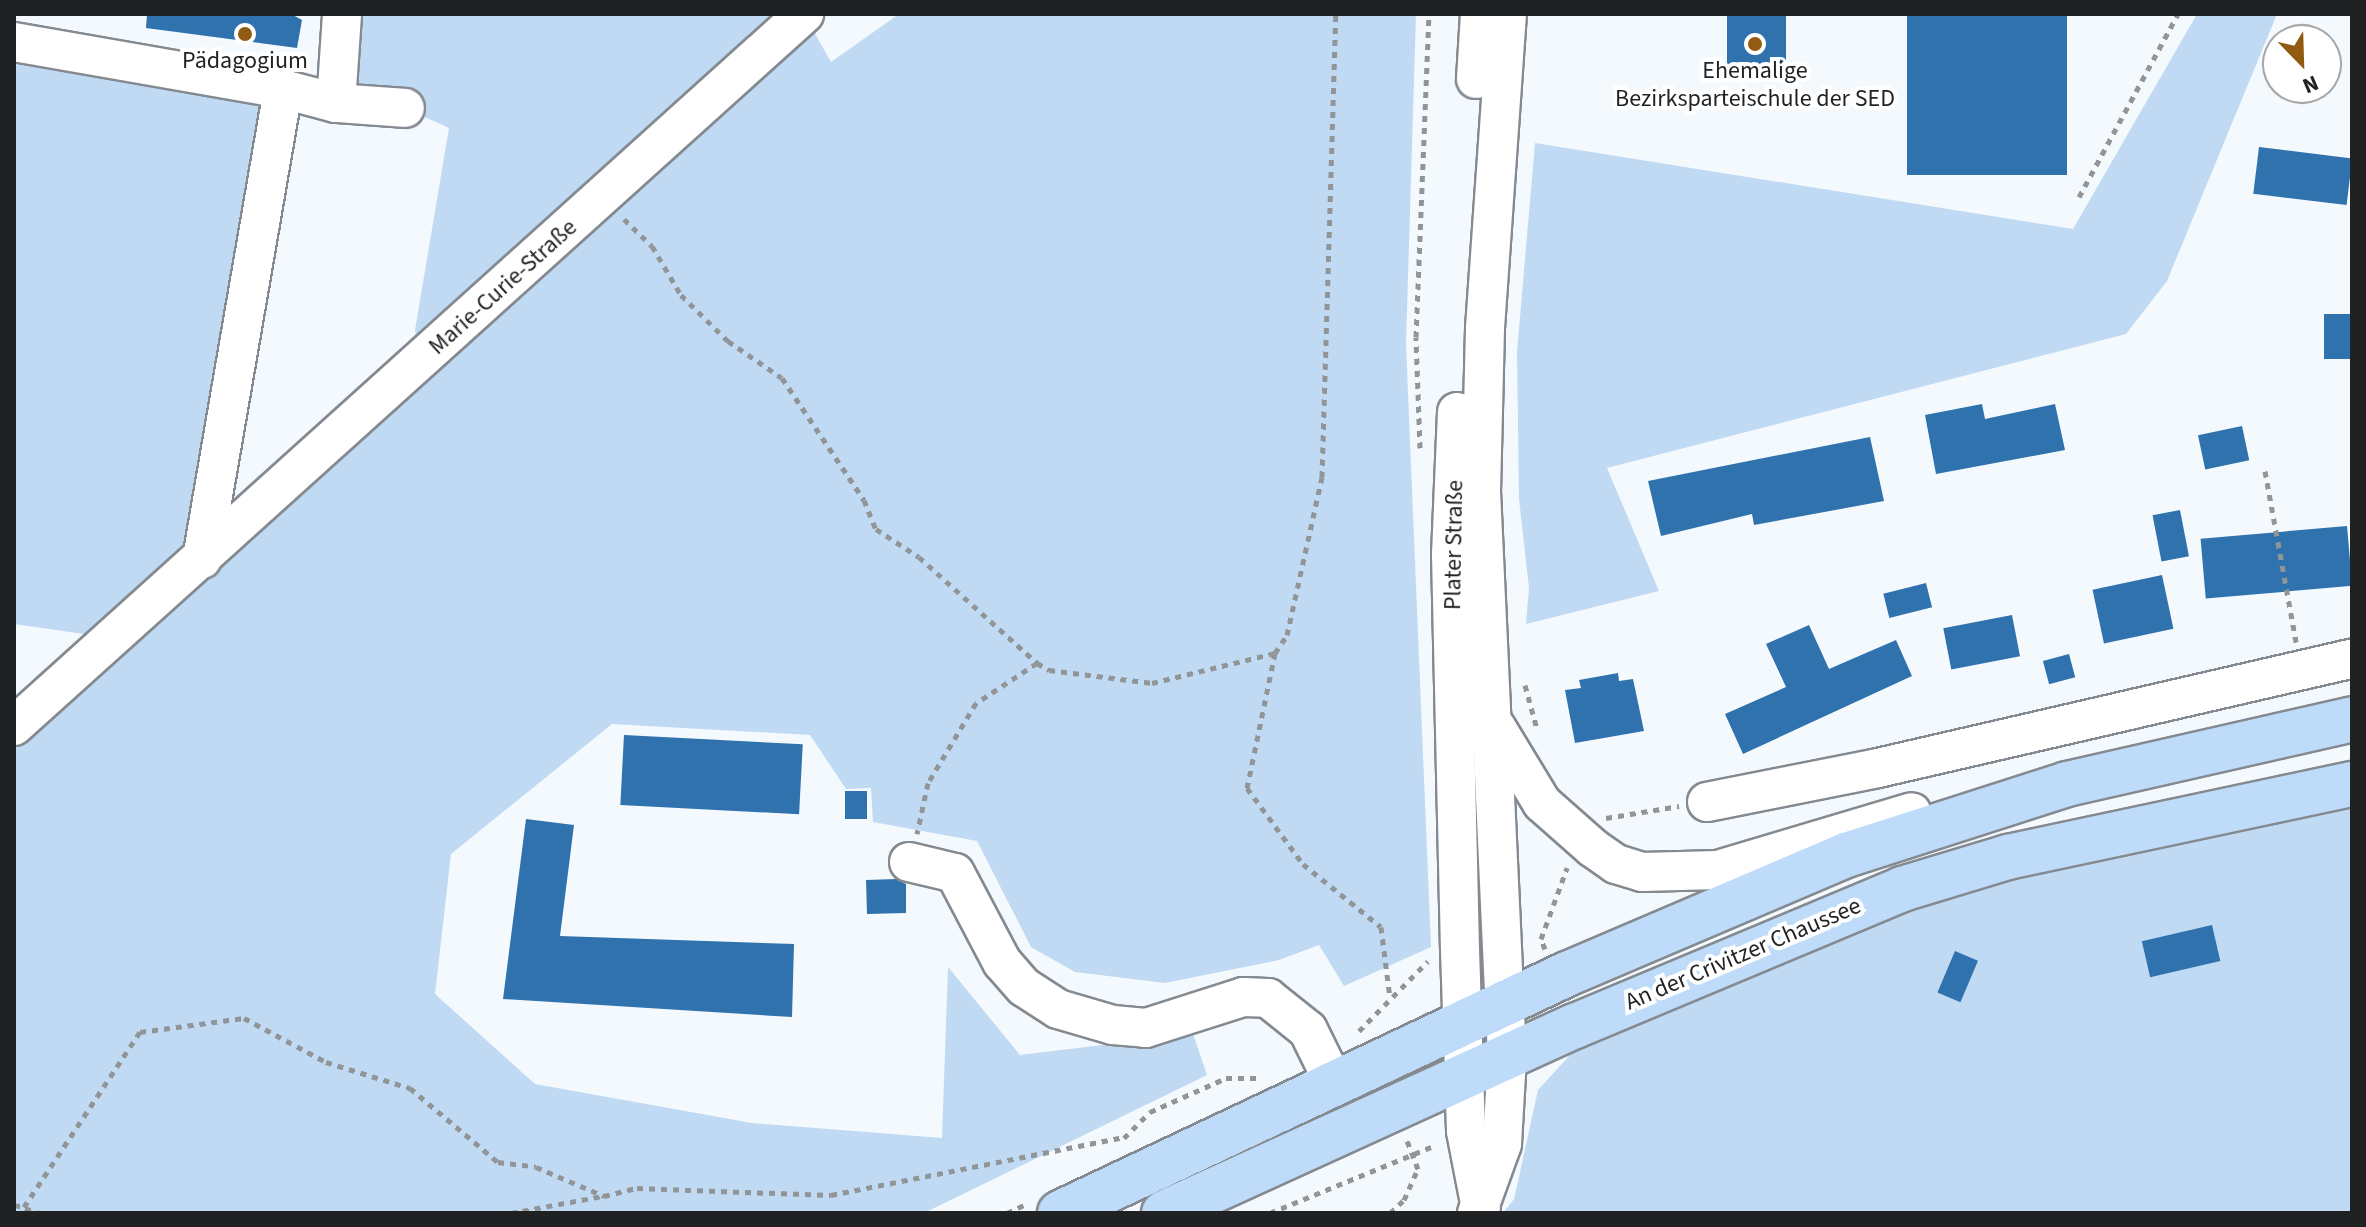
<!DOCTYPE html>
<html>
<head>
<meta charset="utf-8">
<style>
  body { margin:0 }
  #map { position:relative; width:2366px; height:1227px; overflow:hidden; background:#f4f9fe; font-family:"Source Sans 3",sans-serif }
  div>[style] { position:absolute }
  .green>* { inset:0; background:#c0daf4 }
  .building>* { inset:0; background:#2f72ad; transform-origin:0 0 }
  .path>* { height:5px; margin-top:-2.5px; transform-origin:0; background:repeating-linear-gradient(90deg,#919598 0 6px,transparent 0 12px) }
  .roads { filter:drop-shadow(2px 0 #848a90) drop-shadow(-2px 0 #848a90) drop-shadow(0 2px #848a90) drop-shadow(0 -2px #848a90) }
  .minor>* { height:38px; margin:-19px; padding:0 19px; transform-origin:19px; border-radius:19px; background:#fff }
  .major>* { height:44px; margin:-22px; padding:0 22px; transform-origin:22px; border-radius:22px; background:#bedcf9 }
  .dots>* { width:22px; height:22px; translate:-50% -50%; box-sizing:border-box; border:4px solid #fff; border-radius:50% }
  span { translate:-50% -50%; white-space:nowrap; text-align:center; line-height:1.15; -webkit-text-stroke:8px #fff; paint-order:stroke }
  .poi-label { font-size:24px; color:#1f2123 }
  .street-label { font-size:24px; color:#1f2123 }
  .frame { position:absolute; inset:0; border:16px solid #1f2123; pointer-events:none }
  .north { position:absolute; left:2262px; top:24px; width:80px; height:80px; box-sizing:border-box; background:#fff; border:2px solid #a5a6a7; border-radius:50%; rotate:157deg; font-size:22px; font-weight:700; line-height:32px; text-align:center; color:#1f2123 }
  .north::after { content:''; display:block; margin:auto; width:28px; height:36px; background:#915c11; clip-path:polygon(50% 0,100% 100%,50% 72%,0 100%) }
</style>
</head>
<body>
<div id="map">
  <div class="green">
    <i style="clip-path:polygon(342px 14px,804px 14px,831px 62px,899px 14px,1416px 14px,1406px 344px,1431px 947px,1344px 986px,1319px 945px,1279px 960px,1165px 983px,1075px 972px,1031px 947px,977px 841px,873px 822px,871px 788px,846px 789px,810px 735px,612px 724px,451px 854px,435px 994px,535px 1084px,752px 1123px,942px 1138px,948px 967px,1020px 1055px,1193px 1034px,1207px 1075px,924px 1213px,14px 1213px,14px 727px,112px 638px,14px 624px,14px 42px,283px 89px,202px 558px,420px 362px,415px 330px,449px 128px,405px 108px,336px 103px)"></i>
    <i style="clip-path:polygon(2197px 14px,2277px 14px,2167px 281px,2126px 334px,1607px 468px,1659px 591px,1526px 624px,1529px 588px,1519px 499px,1517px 352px,1535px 143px,2073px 229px)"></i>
    <i style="clip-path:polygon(2352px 801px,2352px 1213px,1503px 1213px,1514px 1199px,1538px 1090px,1581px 1043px,1941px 900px,2018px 876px)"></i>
  </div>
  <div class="building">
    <i style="clip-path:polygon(147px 14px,291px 14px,302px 20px,297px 48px,146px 28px)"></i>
    <i style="left:1727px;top:14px;width:59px;height:61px"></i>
    <i style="left:1907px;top:14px;width:160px;height:161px"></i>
    <i style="left:2259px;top:147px;width:94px;height:47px;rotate:7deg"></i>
    <i style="left:2352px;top:314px;width:45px;height:28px;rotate:90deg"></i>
    <i style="clip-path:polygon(1982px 404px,1985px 419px,2055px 404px,2065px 450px,1936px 474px,1925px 415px)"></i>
    <i style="left:2242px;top:426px;width:35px;height:45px;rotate:78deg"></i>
    <i style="clip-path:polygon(1870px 437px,1884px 501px,1754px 525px,1752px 514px,1661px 536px,1648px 481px)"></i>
    <i style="left:2180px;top:510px;width:47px;height:28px;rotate:79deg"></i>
    <i style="left:2347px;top:526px;width:60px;height:147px;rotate:85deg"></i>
    <i style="left:2162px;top:575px;width:55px;height:71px;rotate:78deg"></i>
    <i style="left:1926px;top:583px;width:25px;height:44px;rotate:76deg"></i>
    <i style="left:2012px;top:615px;width:42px;height:70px;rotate:79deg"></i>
    <i style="clip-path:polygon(1809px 625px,1829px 669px,1896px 640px,1912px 676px,1743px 754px,1725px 714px,1786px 687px,1766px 644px)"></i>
    <i style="left:2069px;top:654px;width:24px;height:27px;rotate:75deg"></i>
    <i style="clip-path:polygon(1618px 673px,1619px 681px,1633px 679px,1644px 731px,1575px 743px,1565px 690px,1581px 688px,1579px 680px)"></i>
    <i style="left:624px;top:735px;width:179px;height:70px;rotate:3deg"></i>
    <i style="left:845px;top:791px;width:22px;height:28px"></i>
    <i style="clip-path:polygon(526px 819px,574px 825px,560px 936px,794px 944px,792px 1017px,503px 999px)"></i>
    <i style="clip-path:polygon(896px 879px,906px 884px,906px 913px,867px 914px,866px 880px)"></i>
    <i style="left:2212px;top:925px;width:37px;height:72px;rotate:77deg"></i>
    <i style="left:1955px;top:951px;width:25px;height:45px;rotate:23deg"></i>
  </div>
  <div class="path">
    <i style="left:2079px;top:197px;width:208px;rotate:-61.6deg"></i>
    <i style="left:624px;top:219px;width:39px;rotate:44deg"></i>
    <i style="left:652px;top:246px;width:57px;rotate:59.4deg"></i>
    <i style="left:681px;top:295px;width:66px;rotate:44.4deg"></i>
    <i style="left:728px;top:341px;width:65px;rotate:34.4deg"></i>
    <i style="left:782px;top:378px;width:147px;rotate:56.1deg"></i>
    <i style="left:864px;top:500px;width:31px;rotate:68deg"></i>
    <i style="left:876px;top:529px;width:51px;rotate:33.1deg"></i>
    <i style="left:919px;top:557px;width:159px;rotate:41.9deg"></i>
    <i style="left:1037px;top:663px;width:73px;rotate:146.7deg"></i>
    <i style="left:976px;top:703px;width:93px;rotate:121deg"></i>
    <i style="left:928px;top:783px;width:52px;rotate:102.2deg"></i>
    <i style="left:1420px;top:448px;width:111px;rotate:-92.1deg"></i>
    <i style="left:1416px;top:337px;width:323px;rotate:-87.7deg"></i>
    <i style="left:2265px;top:471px;width:174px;rotate:79.7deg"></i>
    <i style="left:1275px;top:653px;width:138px;rotate:101.7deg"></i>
    <i style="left:1247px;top:788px;width:94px;rotate:53.6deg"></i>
    <i style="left:1303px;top:864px;width:100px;rotate:38.9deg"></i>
    <i style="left:1381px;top:927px;width:72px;rotate:82.8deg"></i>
    <i style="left:1037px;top:663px;width:14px;rotate:30deg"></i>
    <i style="left:1049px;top:670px;width:104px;rotate:7.2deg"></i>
    <i style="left:1152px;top:683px;width:127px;rotate:-13.7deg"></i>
    <i style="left:1275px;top:653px;width:22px;rotate:-56deg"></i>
    <i style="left:1287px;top:635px;width:162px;rotate:-77.5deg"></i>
    <i style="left:1322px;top:477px;width:463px;rotate:-88.3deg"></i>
    <i style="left:1525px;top:685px;width:46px;rotate:74.7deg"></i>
    <i style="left:1606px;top:818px;width:74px;rotate:-9.3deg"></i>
    <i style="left:1545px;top:949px;width:11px;rotate:-112deg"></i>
    <i style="left:1541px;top:939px;width:76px;rotate:-69.9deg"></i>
    <i style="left:1359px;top:1031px;width:98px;rotate:-45.4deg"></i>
    <i style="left:1124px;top:1138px;width:37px;rotate:-45deg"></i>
    <i style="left:1150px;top:1112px;width:83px;rotate:-24.1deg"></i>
    <i style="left:1226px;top:1078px;width:34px"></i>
    <i style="left:14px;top:1205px;width:10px;rotate:11deg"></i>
    <i style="left:24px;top:1207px;width:210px;rotate:-56.5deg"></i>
    <i style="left:140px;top:1032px;width:105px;rotate:-7.7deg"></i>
    <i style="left:244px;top:1018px;width:93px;rotate:28.2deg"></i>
    <i style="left:326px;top:1062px;width:88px;rotate:17.2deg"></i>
    <i style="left:410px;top:1088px;width:115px;rotate:40.1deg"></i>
    <i style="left:498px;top:1162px;width:38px;rotate:7deg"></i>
    <i style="left:536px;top:1167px;width:74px;rotate:23.1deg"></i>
    <i style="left:604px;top:1196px;width:34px;rotate:-14deg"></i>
    <i style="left:637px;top:1188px;width:194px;rotate:2.1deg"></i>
    <i style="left:831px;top:1195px;width:300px;rotate:-11.2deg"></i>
    <i style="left:25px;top:1208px;width:15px;rotate:20deg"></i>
    <i style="left:511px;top:1213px;width:94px;rotate:-10.5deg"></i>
    <i style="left:1007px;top:1213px;width:23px;rotate:-25deg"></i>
    <i style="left:1270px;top:1213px;width:179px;rotate:-22.3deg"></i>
    <i style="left:1390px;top:1213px;width:19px;rotate:-43deg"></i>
    <i style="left:1404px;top:1200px;width:34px;rotate:-66deg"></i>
    <i style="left:1418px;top:1169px;width:31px;rotate:-111deg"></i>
  </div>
  <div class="roads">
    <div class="minor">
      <i style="left:14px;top:42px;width:273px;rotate:9.9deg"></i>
      <i style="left:1476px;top:79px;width:65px;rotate:-86.5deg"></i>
      <i style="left:336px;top:103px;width:69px;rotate:4.1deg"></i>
      <i style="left:1457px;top:412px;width:142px;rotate:92.4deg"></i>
      <i style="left:1451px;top:554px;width:396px;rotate:88.7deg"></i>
      <i style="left:1460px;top:950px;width:181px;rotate:88.1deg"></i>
      <i style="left:1466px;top:1131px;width:78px;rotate:79deg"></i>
      <i style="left:202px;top:559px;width:477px;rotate:-80.2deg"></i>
      <i style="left:283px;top:89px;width:55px;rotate:14.8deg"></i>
      <i style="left:336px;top:103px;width:89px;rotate:-86.1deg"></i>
      <i style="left:14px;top:726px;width:1064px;rotate:-42.03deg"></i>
      <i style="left:1496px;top:727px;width:89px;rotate:58.8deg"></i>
      <i style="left:1542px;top:803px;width:68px;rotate:41.4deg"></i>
      <i style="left:1593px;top:848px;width:28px;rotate:35deg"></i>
      <i style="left:1616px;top:864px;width:27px;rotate:17deg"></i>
      <i style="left:1642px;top:872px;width:76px;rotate:-1.5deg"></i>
      <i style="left:1718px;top:870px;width:202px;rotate:-16.6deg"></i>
      <i style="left:1707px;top:802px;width:174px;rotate:-11.2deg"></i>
      <i style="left:1878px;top:768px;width:486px;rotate:-13deg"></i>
      <i style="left:909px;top:862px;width:47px;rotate:13.4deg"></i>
      <i style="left:955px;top:873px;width:101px;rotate:62.2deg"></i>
      <i style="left:1002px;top:962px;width:33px;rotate:49deg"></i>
      <i style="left:1024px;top:987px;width:40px;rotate:32.9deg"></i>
      <i style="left:1058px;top:1009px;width:57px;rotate:16.2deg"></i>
      <i style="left:1113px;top:1025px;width:33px;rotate:5deg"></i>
      <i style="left:1146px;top:1028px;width:102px;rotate:-17.7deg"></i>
      <i style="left:1243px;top:997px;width:25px;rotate:2deg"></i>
      <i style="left:1268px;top:998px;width:51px;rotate:38.7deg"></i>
      <i style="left:1308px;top:1030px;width:59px;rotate:63.9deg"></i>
      <i style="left:1477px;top:1213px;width:73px;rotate:-70.1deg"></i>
      <i style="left:1502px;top:1144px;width:87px;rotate:-86.7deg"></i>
      <i style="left:1507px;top:1057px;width:566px;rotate:-92.63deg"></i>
      <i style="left:1481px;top:492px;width:164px;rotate:-88.6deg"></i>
      <i style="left:1485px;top:328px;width:315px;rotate:-86deg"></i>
    </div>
    <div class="major">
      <i style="left:1060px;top:1213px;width:561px;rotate:-25.24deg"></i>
      <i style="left:1567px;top:974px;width:303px;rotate:-23.1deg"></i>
      <i style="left:1846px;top:855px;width:232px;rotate:-17.8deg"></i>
      <i style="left:2067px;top:784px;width:292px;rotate:-12.8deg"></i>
      <i style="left:1164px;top:1213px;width:452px;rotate:-24.5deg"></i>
      <i style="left:1575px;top:1026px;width:355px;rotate:-22.7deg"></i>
      <i style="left:1902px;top:889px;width:111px;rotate:-16.8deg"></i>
      <i style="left:2008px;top:857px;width:352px;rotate:-12deg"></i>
    </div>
  </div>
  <div class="dots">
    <i style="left:245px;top:34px;background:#915c11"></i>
    <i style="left:1755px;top:44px;background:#915c11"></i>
  </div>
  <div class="poi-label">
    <span style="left:245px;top:61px">Pädagogium</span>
    <span style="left:1755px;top:85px">Ehemalige<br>Bezirksparteischule der SED</span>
  </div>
  <div class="street-label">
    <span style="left:503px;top:287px;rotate:-42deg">Marie-Curie-Straße</span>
    <span style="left:1454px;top:545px;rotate:-89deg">Plater Straße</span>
    <span style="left:1743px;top:954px;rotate:-23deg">An der Crivitzer Chaussee</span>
  </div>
  <div class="frame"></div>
  <div class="north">N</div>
</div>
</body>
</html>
